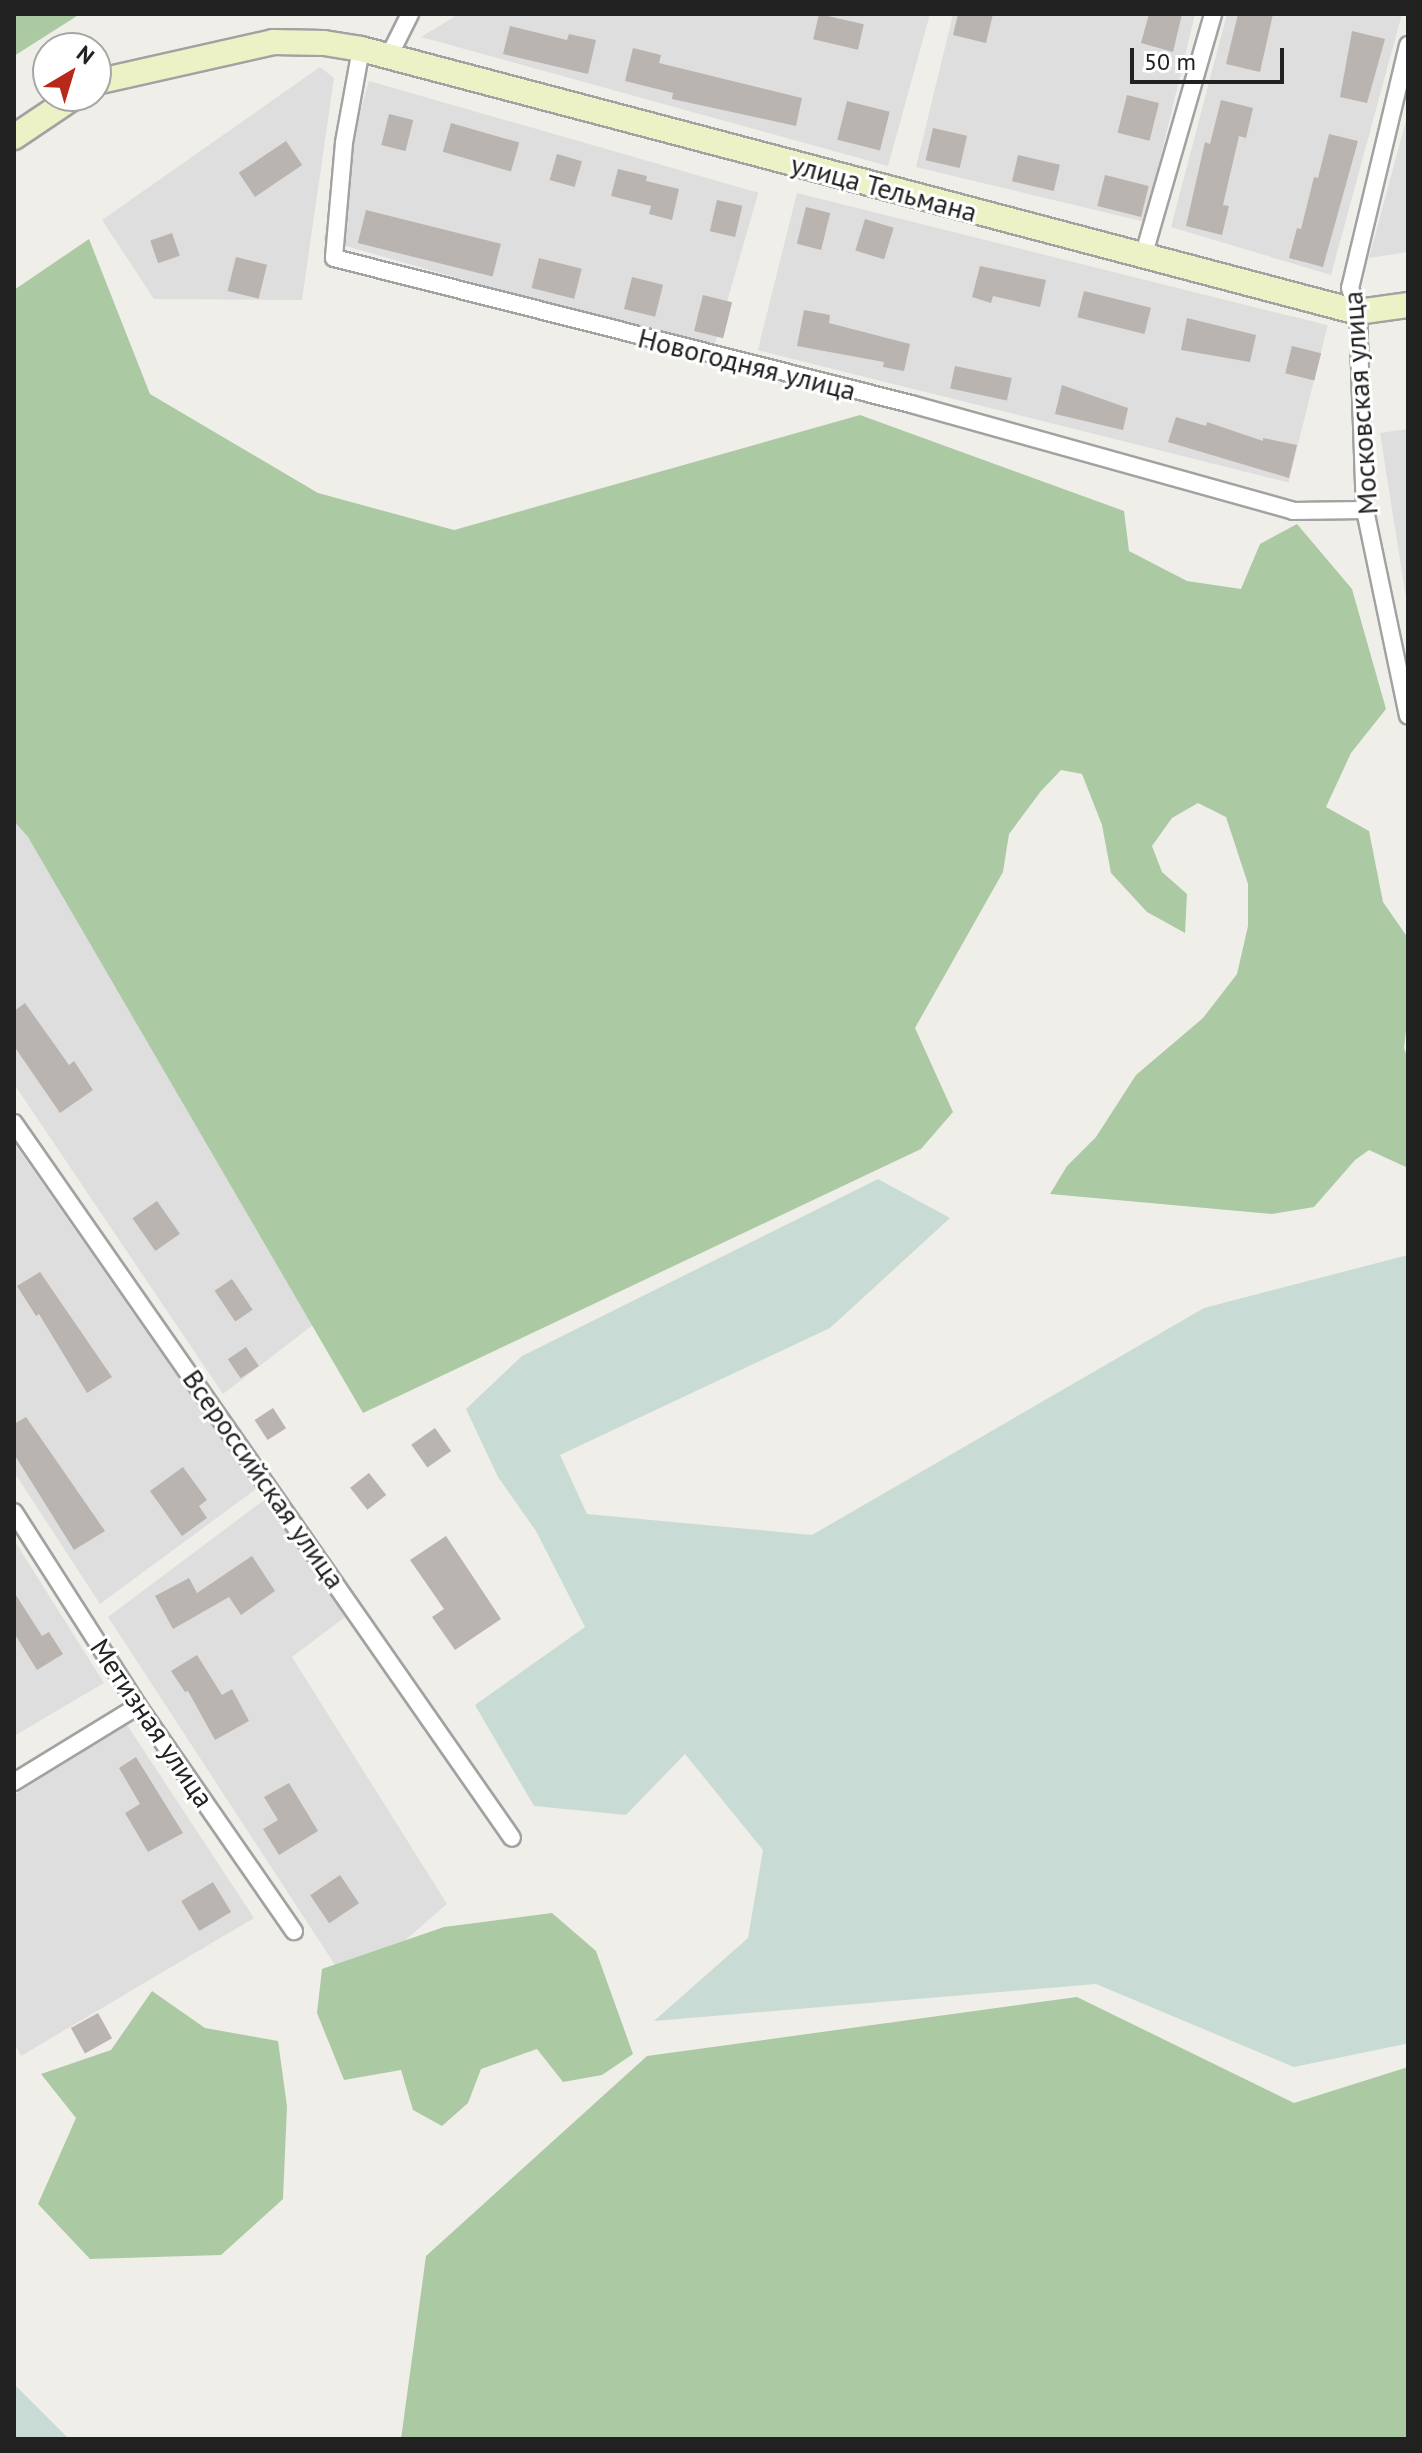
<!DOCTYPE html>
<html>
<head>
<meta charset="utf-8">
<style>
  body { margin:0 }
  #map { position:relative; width:1422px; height:2453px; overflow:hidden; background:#f0eee9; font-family:"PT Sans",sans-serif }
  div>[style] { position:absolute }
  .residential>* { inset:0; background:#dfdede; transform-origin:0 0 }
  .forest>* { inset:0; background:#abcaa3 }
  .wetland>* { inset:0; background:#c8dcd5 }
  .building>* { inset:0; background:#b9b4af; transform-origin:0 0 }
  .roads { filter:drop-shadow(2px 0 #a2a2a2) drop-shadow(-2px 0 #a2a2a2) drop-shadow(0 2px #a2a2a2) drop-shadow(0 -2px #a2a2a2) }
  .street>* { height:16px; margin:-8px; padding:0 8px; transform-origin:8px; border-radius:8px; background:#fff }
  .secondary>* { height:24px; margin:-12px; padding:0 12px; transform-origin:12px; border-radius:12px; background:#ecf2c5 }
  span { translate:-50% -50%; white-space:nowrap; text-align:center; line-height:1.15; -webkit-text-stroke:6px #fff; paint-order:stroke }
  .street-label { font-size:28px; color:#212121 }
  .frame { position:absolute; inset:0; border:16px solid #212121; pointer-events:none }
  .north { position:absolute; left:32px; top:32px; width:80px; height:80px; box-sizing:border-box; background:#fff; border:2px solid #a6a6a6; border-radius:50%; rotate:38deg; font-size:22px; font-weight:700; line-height:32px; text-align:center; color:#212121 }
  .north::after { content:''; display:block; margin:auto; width:28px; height:36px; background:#b8291a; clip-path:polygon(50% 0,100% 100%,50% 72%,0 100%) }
  .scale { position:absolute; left:1130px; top:48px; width:154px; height:36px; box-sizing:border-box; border:4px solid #212121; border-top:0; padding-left:10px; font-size:24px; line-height:28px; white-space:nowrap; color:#212121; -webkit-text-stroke:6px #fff; paint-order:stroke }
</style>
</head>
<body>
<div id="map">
  <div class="residential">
    <i style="clip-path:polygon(459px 14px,930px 14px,888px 166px,421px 37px)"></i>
    <i style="clip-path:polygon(953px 14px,1195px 14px,1145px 222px,916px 167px)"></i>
    <i style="clip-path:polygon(1227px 14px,1402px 14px,1331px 275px,1171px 227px)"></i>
    <i style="clip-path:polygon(320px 67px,334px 78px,302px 300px,154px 299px,102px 220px)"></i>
    <i style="left:369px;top:81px;width:405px;height:165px;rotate:16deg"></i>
    <i style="clip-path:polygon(1408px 113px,1408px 252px,1369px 258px)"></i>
    <i style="left:797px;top:193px;width:547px;height:162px;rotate:14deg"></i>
    <i style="clip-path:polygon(1408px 429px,1408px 611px,1380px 433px)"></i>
    <i style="clip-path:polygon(14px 797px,331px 1311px,223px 1394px,14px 1084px)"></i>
    <i style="clip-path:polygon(14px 1143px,256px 1489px,100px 1604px,14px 1472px)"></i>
    <i style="clip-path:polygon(264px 1500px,345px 1617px,292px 1657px,447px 1904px,350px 1988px,108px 1617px)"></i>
    <i style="clip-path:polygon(14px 1540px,104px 1683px,14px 1736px)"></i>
    <i style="clip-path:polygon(127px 1725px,254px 1918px,21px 2056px,14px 2043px,14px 1795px)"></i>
  </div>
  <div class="forest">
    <i style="clip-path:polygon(14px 14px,80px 14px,14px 56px)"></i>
    <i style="clip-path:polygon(89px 239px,150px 394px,318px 493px,454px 530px,860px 415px,1124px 511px,1129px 551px,1187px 581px,1241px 589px,1260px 544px,1297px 524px,1352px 589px,1386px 709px,1351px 753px,1326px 807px,1369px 831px,1383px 902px,1408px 938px,1408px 1012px,1404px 1048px,1408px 1059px,1408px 1168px,1369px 1150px,1355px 1160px,1314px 1207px,1272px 1214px,1050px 1194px,1067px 1166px,1096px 1137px,1136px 1075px,1203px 1018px,1237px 974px,1248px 926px,1248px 884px,1226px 817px,1198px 803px,1172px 818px,1152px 846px,1162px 872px,1187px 894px,1185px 933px,1147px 912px,1111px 873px,1102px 825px,1082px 774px,1061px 770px,1041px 791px,1009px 834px,1003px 872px,915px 1028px,953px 1112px,921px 1149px,363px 1413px,28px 837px,14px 821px,14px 290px)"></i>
    <i style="clip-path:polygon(552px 1913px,596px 1951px,633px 2054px,602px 2075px,563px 2082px,537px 2049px,481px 2069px,468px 2103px,442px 2126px,413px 2110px,401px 2070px,344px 2080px,317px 2013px,322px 1969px,444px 1927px)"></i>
    <i style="clip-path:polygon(152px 1991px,205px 2028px,278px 2041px,287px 2106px,283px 2199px,221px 2255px,90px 2259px,38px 2204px,76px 2118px,41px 2074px,111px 2050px)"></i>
    <i style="clip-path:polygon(1077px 1997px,1294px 2103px,1408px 2067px,1408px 2439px,401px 2439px,426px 2256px,647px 2056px)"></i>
  </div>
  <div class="wetland">
    <i style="clip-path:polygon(878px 1179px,950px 1218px,830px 1328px,560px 1455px,587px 1514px,812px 1535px,1204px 1308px,1408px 1255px,1408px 2042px,1405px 2044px,1294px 2067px,1096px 1984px,654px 2021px,748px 1938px,763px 1850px,685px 1754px,626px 1815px,534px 1806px,475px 1705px,585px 1627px,536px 1531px,498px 1477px,466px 1409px,522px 1356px)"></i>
    <i style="clip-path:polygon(14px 2384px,69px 2439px,14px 2439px)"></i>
  </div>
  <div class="building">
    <i style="left:819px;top:14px;width:46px;height:26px;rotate:13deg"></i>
    <i style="clip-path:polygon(958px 14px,993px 14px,986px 43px,953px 35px)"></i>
    <i style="clip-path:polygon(1149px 14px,1182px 14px,1173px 52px,1141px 43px)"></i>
    <i style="clip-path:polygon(1238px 14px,1273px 14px,1260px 72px,1226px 64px)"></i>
    <i style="clip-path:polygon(510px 26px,567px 40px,569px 34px,596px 40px,588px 74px,503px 54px)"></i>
    <i style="clip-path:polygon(1352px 31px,1385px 39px,1367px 103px,1340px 97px)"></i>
    <i style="clip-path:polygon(633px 48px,661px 55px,659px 63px,802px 98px,796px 126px,672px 99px,673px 93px,625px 81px)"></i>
    <i style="left:1127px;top:95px;width:33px;height:39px;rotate:14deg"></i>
    <i style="clip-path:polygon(1221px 100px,1253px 108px,1246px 138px,1239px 136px,1223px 205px,1229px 206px,1222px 235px,1186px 226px,1205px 142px,1210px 144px)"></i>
    <i style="left:847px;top:101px;width:44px;height:40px;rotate:14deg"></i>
    <i style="left:389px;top:114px;width:25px;height:32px;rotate:14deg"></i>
    <i style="left:451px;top:123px;width:71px;height:30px;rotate:16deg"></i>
    <i style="left:933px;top:128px;width:35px;height:33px;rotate:13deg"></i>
    <i style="clip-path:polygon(1329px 134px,1358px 141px,1323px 267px,1289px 258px,1297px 228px,1301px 229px,1314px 177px,1318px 178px)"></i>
    <i style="left:286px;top:141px;width:29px;height:57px;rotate:56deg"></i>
    <i style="left:557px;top:154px;width:26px;height:27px;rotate:16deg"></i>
    <i style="left:1018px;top:155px;width:43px;height:27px;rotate:13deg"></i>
    <i style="clip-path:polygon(618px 169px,647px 176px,646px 181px,679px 189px,672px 220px,649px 214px,651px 206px,611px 196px)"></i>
    <i style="left:1105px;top:175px;width:45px;height:32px;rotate:14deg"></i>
    <i style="left:717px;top:200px;width:26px;height:32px;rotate:13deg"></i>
    <i style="left:806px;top:207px;width:25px;height:38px;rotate:14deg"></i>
    <i style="left:366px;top:210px;width:139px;height:34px;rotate:14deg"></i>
    <i style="left:865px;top:219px;width:30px;height:33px;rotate:17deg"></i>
    <i style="left:172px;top:233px;width:24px;height:23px;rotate:71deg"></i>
    <i style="left:236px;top:257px;width:32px;height:35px;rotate:14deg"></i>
    <i style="left:539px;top:258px;width:44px;height:31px;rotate:14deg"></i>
    <i style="clip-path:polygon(980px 266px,1046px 280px,1040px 307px,993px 296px,991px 303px,972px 297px)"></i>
    <i style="left:632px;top:277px;width:32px;height:33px;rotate:14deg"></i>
    <i style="left:1084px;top:291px;width:69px;height:27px;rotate:14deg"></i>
    <i style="left:703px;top:295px;width:30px;height:37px;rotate:14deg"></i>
    <i style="clip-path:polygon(804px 310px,830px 315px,829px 323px,910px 344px,904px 371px,883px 367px,884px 362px,797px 346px)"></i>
    <i style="clip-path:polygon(1187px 318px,1256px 335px,1250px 362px,1181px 350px)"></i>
    <i style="left:1292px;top:346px;width:30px;height:28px;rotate:14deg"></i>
    <i style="left:955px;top:366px;width:58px;height:23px;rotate:12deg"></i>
    <i style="clip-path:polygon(1062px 385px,1128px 408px,1123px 430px,1055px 414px)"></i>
    <i style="clip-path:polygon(1176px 417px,1206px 426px,1207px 422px,1263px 441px,1263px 438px,1297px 445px,1289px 478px,1168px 442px)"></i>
    <i style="clip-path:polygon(25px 1003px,69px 1065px,74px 1061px,93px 1090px,60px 1113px,14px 1046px,14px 1011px)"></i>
    <i style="left:157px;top:1201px;width:40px;height:30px;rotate:55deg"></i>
    <i style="clip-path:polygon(40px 1272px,112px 1377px,87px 1393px,39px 1314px,36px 1316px,17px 1286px)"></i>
    <i style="left:232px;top:1279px;width:37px;height:21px;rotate:56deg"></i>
    <i style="left:246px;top:1347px;width:23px;height:22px;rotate:56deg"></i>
    <i style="left:273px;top:1408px;width:24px;height:22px;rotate:57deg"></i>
    <i style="clip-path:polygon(26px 1417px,105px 1531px,74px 1550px,14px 1454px,14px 1424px)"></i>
    <i style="left:435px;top:1428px;width:28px;height:29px;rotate:55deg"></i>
    <i style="clip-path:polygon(183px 1467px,207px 1500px,199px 1506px,207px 1518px,182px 1536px,150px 1491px)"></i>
    <i style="left:369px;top:1473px;width:28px;height:24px;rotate:52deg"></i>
    <i style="clip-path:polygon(446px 1536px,501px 1619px,455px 1650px,432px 1617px,444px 1609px,410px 1560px)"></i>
    <i style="clip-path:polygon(252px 1556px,275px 1591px,241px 1615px,229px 1597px,173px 1629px,155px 1596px,189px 1578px,197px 1593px)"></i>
    <i style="clip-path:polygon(14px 1592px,42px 1636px,49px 1632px,63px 1654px,37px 1670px,14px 1633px)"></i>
    <i style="clip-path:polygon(197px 1655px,222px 1695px,232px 1689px,249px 1721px,215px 1740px,188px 1691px,185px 1692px,171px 1671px)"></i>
    <i style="clip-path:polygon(136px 1757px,183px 1833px,148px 1852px,125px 1813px,140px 1804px,119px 1768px)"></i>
    <i style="clip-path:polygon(289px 1783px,318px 1831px,279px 1855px,263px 1829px,278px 1820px,264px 1797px)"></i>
    <i style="left:340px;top:1875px;width:34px;height:36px;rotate:56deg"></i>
    <i style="left:213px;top:1882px;width:35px;height:37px;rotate:59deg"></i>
    <i style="left:98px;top:2013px;width:29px;height:31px;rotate:61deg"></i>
  </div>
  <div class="roads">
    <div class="street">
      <i style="left:1408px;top:45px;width:250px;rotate:103.4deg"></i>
      <i style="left:1350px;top:288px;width:25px;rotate:72deg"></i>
      <i style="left:1358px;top:312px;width:198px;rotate:88deg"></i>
      <i style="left:1365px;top:510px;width:210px;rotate:78.2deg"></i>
      <i style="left:361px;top:49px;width:96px;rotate:100.3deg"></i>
      <i style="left:344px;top:143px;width:115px;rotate:95deg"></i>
      <i style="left:334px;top:258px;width:595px;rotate:14.2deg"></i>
      <i style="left:911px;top:404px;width:397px;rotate:15.6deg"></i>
      <i style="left:1293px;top:511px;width:72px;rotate:-0.8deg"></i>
      <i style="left:389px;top:56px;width:47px;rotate:-63.4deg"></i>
      <i style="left:1143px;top:257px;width:253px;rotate:-73.9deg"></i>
      <i style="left:14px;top:1123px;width:871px;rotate:55.14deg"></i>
      <i style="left:14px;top:1512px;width:230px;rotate:57.4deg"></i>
      <i style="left:138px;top:1706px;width:274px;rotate:55.3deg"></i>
      <i style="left:14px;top:1782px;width:145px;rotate:-31.5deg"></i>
    </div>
    <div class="secondary">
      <i style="left:96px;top:82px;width:181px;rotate:-12.7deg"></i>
      <i style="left:273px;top:42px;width:51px;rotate:1.1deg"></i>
      <i style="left:324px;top:43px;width:37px;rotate:9deg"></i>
      <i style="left:361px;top:49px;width:1031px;rotate:14.78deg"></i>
      <i style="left:1358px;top:312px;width:50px;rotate:-8deg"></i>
      <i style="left:14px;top:137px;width:73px;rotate:-33.9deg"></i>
    </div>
  </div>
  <div class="street-label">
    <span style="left:884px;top:188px;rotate:15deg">улица Тельмана</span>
    <span style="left:747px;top:364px;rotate:14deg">Новогодняя улица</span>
    <span style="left:1360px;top:403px;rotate:-94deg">Московская улица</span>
    <span style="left:264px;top:1479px;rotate:55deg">Всероссийская улица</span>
    <span style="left:152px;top:1723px;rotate:56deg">Метизная улица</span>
  </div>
  <div class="frame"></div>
  <div class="north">N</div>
  <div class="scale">50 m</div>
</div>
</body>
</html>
